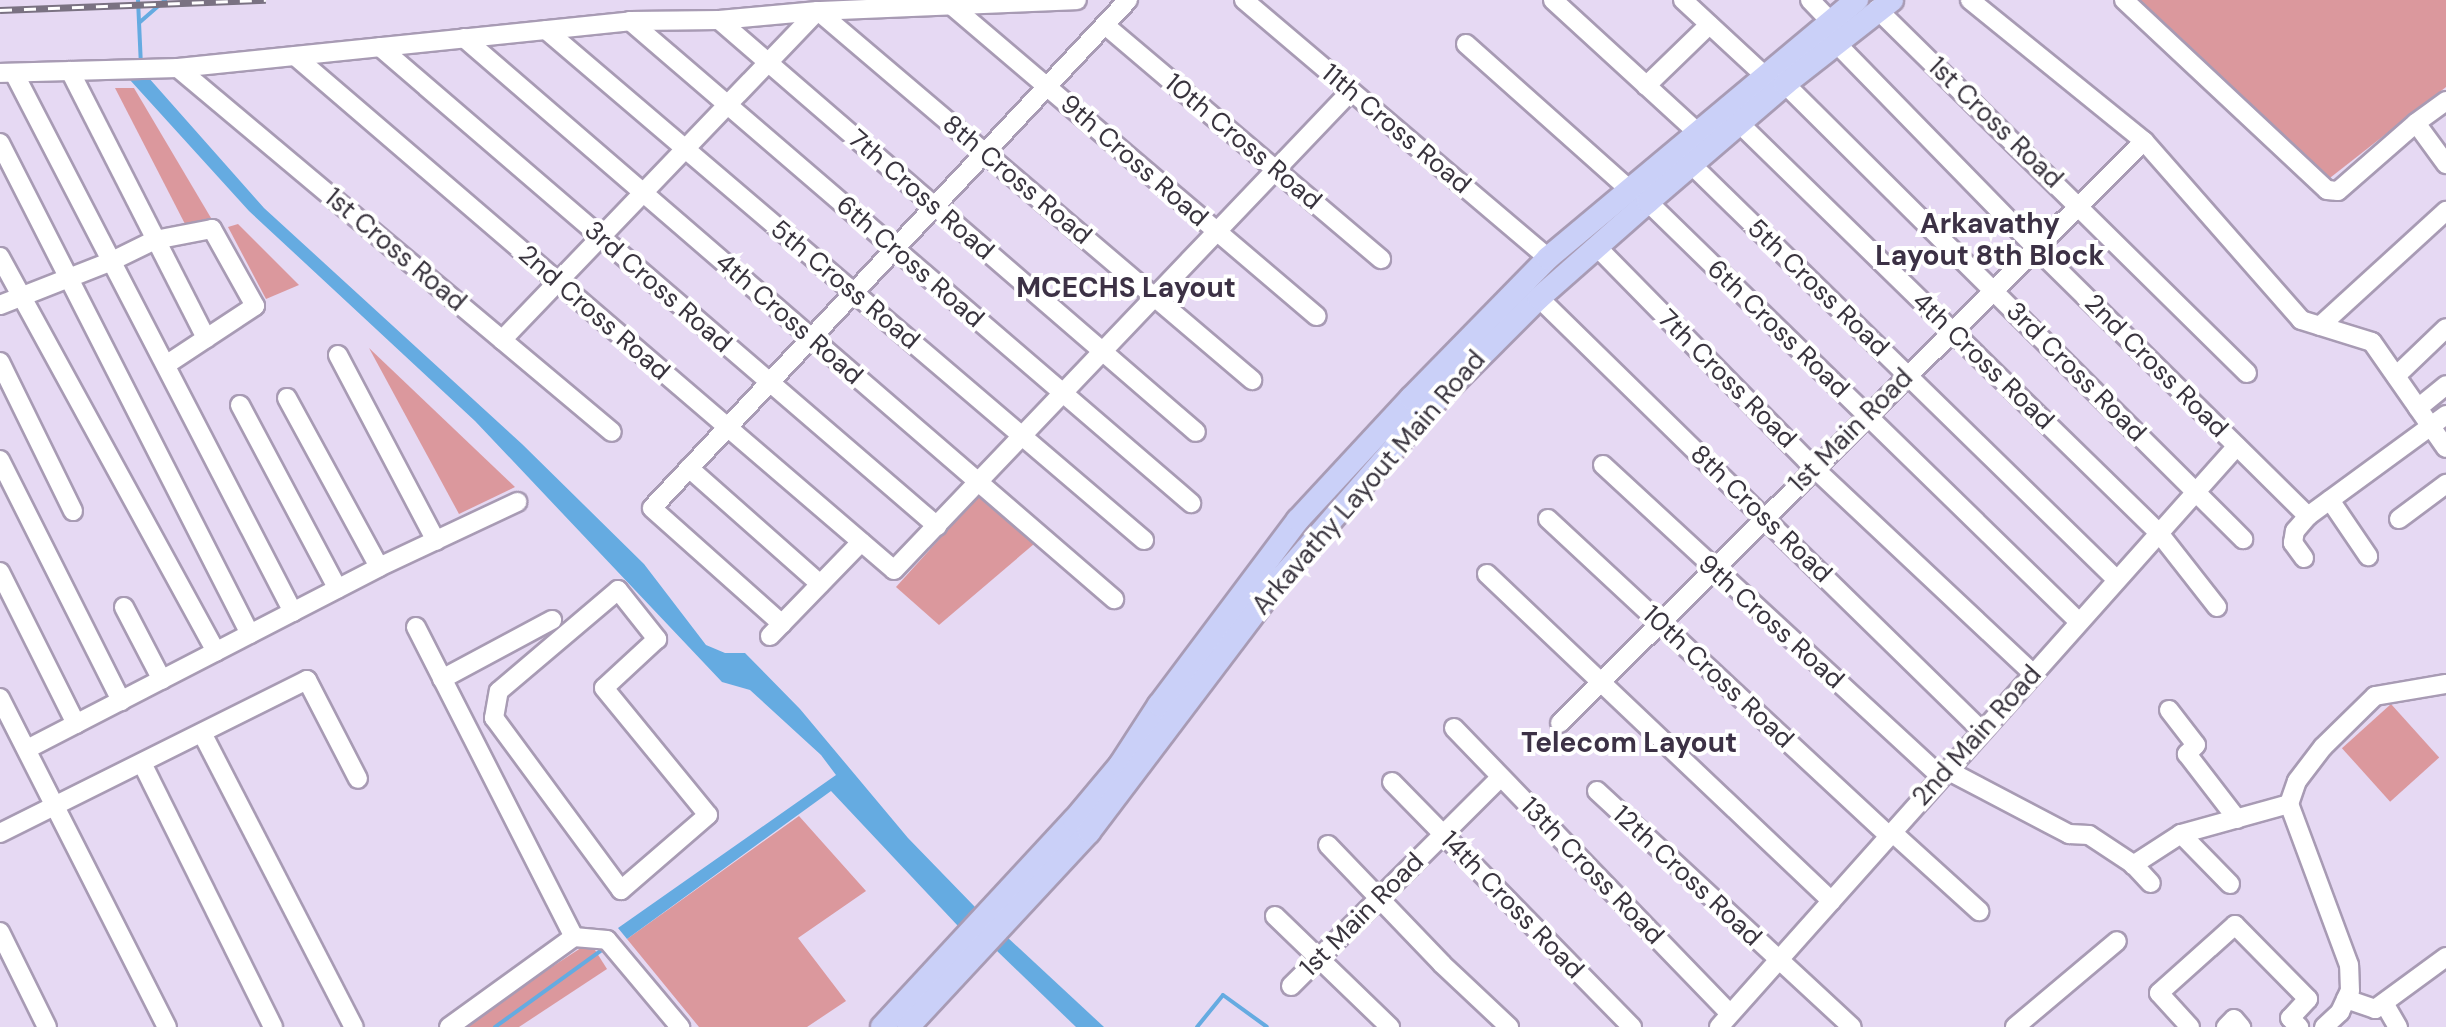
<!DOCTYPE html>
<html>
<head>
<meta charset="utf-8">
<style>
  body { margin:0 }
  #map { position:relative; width:2446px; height:1027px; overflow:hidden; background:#e6d9f3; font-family:"DM Sans",sans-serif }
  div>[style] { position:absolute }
  .green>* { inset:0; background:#db989d; transform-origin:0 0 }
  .water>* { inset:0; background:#65abe1 }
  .stream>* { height:4px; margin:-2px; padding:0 2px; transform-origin:2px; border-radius:2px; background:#65abe1 }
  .roads { filter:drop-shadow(2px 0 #a89bb4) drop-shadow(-2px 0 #a89bb4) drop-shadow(0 2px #a89bb4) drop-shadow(0 -2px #a89bb4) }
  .minor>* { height:18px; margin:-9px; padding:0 9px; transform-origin:9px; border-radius:9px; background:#fff }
  .major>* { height:22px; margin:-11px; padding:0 11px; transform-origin:11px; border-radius:11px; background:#cad0f8 }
  .rail>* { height:7px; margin-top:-3.5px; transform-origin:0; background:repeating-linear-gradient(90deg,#fff 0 12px,#7a7282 0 24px); box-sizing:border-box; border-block:2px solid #7a7282 }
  span { translate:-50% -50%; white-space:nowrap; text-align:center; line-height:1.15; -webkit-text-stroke:8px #fff; paint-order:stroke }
  .street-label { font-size:26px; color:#39343e }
  .neighbourhood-label { font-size:28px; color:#3c3145; font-weight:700 }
</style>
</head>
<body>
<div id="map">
  <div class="green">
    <i style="clip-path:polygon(2132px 0,2446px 0,2446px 87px,2326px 181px)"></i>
    <i style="clip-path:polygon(115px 88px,134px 88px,211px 218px,185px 224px)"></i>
    <i style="clip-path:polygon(238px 224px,299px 285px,266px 299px,228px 227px)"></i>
    <i style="clip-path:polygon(369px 348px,515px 487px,459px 514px)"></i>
    <i style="clip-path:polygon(981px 493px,1034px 544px,939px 625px,896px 587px)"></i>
    <i style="left:2391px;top:704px;width:72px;height:66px;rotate:48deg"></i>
    <i style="clip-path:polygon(799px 816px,866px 891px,798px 938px,846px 1001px,807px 1027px,699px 1027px,627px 939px)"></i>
    <i style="clip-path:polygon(590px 942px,607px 969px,519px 1027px,460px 1027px)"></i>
  </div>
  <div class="water">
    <i style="clip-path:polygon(148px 77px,264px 208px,522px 444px,644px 564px,706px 645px,725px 653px,745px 653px,800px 709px,908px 838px,975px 907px,958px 926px,831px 791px,627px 939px,618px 928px,836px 775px,821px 755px,750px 690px,722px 682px,475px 421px,249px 211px,130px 80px)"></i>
    <i style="clip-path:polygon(1007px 937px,1104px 1027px,1076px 1027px,996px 950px)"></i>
  </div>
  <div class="stream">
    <i style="left:138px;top:0;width:65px;rotate:87.4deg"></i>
    <i style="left:140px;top:22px;width:33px;rotate:-41deg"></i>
    <i style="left:495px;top:1027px;width:137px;rotate:-35.8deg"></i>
    <i style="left:1197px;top:1027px;width:41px;rotate:-50.9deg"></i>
    <i style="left:1223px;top:995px;width:54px;rotate:36deg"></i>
  </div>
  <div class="roads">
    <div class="minor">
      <i style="left:1244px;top:0;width:399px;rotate:40.3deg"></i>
      <i style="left:1553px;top:0;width:195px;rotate:42.5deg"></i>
      <i style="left:1683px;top:0;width:110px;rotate:42.8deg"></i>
      <i style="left:1810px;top:0;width:28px;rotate:46deg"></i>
      <i style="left:1970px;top:0;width:224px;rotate:39deg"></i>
      <i style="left:2144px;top:141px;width:238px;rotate:48.7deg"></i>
      <i style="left:2301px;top:320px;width:74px;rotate:17.2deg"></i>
      <i style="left:2372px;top:342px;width:129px;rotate:55.1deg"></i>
      <i style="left:2124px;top:0;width:278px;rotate:43.1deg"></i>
      <i style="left:2327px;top:190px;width:11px;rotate:5deg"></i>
      <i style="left:2338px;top:191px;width:103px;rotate:-41.1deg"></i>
      <i style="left:951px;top:5px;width:480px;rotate:40.4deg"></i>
      <i style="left:1877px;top:9px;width:519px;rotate:44.53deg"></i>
      <i style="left:719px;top:20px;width:630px;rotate:40.82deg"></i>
      <i style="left:630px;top:21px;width:740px;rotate:40.67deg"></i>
      <i style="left:1105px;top:25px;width:362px;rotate:40.3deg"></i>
      <i style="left:546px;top:30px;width:786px;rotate:40.46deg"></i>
      <i style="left:464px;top:38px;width:859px;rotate:40.8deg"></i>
      <i style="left:1466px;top:44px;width:218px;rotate:41.7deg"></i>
      <i style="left:1837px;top:44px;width:285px;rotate:45.7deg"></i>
      <i style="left:2036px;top:248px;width:382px;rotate:44.6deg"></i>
      <i style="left:380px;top:47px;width:735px;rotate:40.69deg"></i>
      <i style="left:295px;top:56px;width:789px;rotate:40.63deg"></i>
      <i style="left:894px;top:570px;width:662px;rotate:-46.35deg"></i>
      <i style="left:178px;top:68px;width:566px;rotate:39.99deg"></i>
      <i style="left:70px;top:71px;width:300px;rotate:63deg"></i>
      <i style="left:0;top:73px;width:178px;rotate:-1.6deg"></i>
      <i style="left:178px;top:68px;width:454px;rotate:-5.9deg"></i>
      <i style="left:630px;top:21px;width:89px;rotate:-0.6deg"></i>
      <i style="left:719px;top:20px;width:99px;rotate:-5.2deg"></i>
      <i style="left:818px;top:11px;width:259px;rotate:-2.4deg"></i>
      <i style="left:14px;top:73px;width:607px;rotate:62.63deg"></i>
      <i style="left:1785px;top:84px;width:646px;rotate:44.81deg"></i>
      <i style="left:1646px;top:86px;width:88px;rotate:-44.1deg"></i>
      <i style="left:2446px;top:101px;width:37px;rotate:144deg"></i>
      <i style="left:2416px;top:123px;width:51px;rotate:53.8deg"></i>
      <i style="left:1739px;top:123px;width:587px;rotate:44.31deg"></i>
      <i style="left:2159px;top:533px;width:94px;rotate:51.9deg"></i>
      <i style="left:0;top:143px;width:551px;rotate:63.02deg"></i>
      <i style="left:1691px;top:164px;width:595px;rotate:44.32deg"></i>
      <i style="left:1648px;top:202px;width:602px;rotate:44.26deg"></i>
      <i style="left:1597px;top:247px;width:310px;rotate:45.5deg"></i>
      <i style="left:1814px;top:468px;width:301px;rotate:43.2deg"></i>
      <i style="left:0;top:257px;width:450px;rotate:61.3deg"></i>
      <i style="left:1539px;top:298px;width:619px;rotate:44.35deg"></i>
      <i style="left:0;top:305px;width:120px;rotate:-21.4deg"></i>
      <i style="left:112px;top:261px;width:48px;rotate:-26deg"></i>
      <i style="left:155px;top:240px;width:58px;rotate:-10.9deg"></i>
      <i style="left:212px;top:229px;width:88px;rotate:60.8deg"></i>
      <i style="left:255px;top:306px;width:107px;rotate:146.5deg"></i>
      <i style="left:2320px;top:326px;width:171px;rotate:-42.4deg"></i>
      <i style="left:502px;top:340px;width:456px;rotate:-46.2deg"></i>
      <i style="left:818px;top:11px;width:570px;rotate:40.37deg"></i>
      <i style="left:338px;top:355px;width:210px;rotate:62.2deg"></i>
      <i style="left:0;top:362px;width:166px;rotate:63.9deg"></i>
      <i style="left:2396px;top:376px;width:69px;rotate:-43.8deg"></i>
      <i style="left:287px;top:398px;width:192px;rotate:61.4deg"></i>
      <i style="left:240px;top:405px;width:208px;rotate:62deg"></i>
      <i style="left:2418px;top:408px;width:36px;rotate:-39deg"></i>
      <i style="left:0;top:460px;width:270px;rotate:63.3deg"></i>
      <i style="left:1603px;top:465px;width:460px;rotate:42.7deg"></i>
      <i style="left:689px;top:468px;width:175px;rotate:41.5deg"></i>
      <i style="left:2330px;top:500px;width:68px;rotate:55.8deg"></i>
      <i style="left:1548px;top:519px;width:466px;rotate:42.9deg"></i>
      <i style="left:2399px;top:519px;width:59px;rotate:-36.7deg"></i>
      <i style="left:2304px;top:558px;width:19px;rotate:-126deg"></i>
      <i style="left:2293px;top:543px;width:12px;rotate:-81deg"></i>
      <i style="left:2295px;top:531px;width:20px;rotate:-49deg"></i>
      <i style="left:2308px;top:516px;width:171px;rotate:-36.2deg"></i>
      <i style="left:0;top:572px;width:170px;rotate:63.4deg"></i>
      <i style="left:1487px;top:574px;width:475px;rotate:43.5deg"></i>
      <i style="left:618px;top:590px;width:63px;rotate:51.5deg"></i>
      <i style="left:657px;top:639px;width:72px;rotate:137.2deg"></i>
      <i style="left:604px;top:688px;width:164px;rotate:50.7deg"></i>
      <i style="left:708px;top:815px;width:115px;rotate:139.2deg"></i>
      <i style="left:621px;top:890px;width:214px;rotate:-126.4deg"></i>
      <i style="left:494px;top:718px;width:27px;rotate:-80deg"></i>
      <i style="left:499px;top:691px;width:156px;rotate:-40.3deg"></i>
      <i style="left:124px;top:607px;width:82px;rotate:62.5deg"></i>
      <i style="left:782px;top:624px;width:174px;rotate:-138.3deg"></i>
      <i style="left:652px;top:508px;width:696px;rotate:-46.86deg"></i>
      <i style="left:416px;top:627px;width:348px;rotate:63deg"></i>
      <i style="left:770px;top:636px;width:131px;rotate:-45.9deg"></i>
      <i style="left:442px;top:679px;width:125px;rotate:-28.2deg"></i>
      <i style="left:0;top:698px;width:369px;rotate:63.1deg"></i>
      <i style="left:2169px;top:710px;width:44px;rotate:52.4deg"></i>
      <i style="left:2196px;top:745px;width:13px;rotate:135deg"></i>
      <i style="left:2187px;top:754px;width:82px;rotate:52.4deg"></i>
      <i style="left:1560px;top:723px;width:824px;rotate:-44.9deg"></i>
      <i style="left:1454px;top:728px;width:397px;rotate:46deg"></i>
      <i style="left:202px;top:733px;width:331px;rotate:62.7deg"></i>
      <i style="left:27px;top:749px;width:396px;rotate:-27.3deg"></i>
      <i style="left:379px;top:567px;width:153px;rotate:-25.2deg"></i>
      <i style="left:142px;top:763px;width:295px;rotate:63.6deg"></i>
      <i style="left:1947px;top:770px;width:138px;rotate:27.7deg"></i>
      <i style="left:2069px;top:834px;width:20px;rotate:3deg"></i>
      <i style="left:2089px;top:835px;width:53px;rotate:33.4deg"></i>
      <i style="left:2133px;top:864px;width:26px;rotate:47deg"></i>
      <i style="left:1392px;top:782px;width:343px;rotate:45.6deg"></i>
      <i style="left:1597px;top:791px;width:347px;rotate:42.8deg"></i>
      <i style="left:1892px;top:832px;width:118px;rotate:42.2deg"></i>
      <i style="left:0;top:833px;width:343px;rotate:-26.5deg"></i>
      <i style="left:307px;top:680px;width:111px;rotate:62.7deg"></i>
      <i style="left:2181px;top:834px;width:70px;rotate:45.6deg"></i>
      <i style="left:1328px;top:845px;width:165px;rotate:46.2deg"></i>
      <i style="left:1442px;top:964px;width:92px;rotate:43.2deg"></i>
      <i style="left:2133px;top:865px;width:57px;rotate:-32.9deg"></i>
      <i style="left:2181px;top:834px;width:112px;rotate:-15.5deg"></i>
      <i style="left:1275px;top:916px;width:160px;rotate:44deg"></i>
      <i style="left:0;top:932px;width:106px;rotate:63.7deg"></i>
      <i style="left:1291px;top:986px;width:296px;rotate:-44.9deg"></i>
      <i style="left:2346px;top:999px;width:31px;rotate:19deg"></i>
      <i style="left:2375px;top:1009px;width:88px;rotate:-36.2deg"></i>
      <i style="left:2384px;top:1003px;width:28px;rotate:60deg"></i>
      <i style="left:449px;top:1027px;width:154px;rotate:-35.8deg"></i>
      <i style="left:574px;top:937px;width:33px;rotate:5deg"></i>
      <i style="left:607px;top:940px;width:114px;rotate:50deg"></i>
      <i style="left:1719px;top:1027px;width:778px;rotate:-48.28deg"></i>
      <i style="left:2015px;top:1027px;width:133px;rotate:-40.1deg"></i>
      <i style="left:2190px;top:1027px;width:46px;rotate:-132.4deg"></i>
      <i style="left:2159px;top:993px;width:102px;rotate:-41.8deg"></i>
      <i style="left:2235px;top:925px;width:104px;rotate:45.4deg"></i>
      <i style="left:2308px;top:999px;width:26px;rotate:133deg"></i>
      <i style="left:2290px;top:1018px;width:13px;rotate:45deg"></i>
      <i style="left:2226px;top:1027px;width:11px;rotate:-45deg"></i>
      <i style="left:2234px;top:1019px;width:11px;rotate:49deg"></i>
      <i style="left:2324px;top:1027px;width:22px;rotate:-43deg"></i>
      <i style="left:2340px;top:1012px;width:23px;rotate:-65deg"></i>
      <i style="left:2350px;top:991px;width:26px;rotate:-92deg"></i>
      <i style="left:2349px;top:965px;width:172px;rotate:-110.4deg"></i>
      <i style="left:2289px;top:804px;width:24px;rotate:-71deg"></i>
      <i style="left:2297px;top:781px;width:43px;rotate:-52.6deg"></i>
      <i style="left:2323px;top:747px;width:73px;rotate:-44.4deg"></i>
      <i style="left:2375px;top:696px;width:72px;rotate:-9.6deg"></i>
    </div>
    <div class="major">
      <i style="left:882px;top:1027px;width:282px;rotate:-47.2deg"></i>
      <i style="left:1074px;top:820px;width:72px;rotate:-50.1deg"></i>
      <i style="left:1120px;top:765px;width:72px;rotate:-57deg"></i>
      <i style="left:1159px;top:705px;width:231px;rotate:-53.1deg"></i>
      <i style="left:1298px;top:520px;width:166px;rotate:-47.2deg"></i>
      <i style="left:1411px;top:398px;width:196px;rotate:-45.6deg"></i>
      <i style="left:1548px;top:258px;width:403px;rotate:-39.9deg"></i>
      <i style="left:908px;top:1027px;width:266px;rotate:-47.1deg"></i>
      <i style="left:1089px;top:832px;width:318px;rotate:-52.9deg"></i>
      <i style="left:1281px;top:578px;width:227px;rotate:-48.9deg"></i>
      <i style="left:1430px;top:407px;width:154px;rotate:-45deg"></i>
      <i style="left:1539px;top:298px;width:145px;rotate:-41.4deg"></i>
      <i style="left:1648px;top:202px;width:181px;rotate:-40.7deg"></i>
      <i style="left:1785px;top:84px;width:136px;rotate:-38.1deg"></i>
    </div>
  </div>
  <div class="rail">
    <i style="left:0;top:10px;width:266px;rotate:-2.2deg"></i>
  </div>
  <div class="street-label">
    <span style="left:1995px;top:123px;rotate:44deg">1st Cross Road</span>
    <span style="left:1396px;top:129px;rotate:40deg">11th Cross Road</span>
    <span style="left:1243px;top:142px;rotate:40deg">10th Cross Road</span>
    <span style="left:1134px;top:161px;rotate:41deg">9th Cross Road</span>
    <span style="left:1017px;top:180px;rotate:40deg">8th Cross Road</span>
    <span style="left:921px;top:195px;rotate:41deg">7th Cross Road</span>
    <span style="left:395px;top:250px;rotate:40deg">1st Cross Road</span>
    <span style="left:910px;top:262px;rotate:41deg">6th Cross Road</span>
    <span style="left:845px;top:285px;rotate:40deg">5th Cross Road</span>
    <span style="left:658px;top:287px;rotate:41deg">3rd Cross Road</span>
    <span style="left:1818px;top:288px;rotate:44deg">5th Cross Road</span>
    <span style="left:594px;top:313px;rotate:41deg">2nd Cross Road</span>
    <span style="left:789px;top:319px;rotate:41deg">4th Cross Road</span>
    <span style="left:1778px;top:329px;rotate:44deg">6th Cross Road</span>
    <span style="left:1983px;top:361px;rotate:44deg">4th Cross Road</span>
    <span style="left:2156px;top:366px;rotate:45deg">2nd Cross Road</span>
    <span style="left:2076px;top:372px;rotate:45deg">3rd Cross Road</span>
    <span style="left:1727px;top:379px;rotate:45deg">7th Cross Road</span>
    <span style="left:1851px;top:431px;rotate:-45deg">1st Main Road</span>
    <span style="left:1369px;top:483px;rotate:-49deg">Arkavathy Layout Main Road</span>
    <span style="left:1761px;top:514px;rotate:44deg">8th Cross Road</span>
    <span style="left:1771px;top:622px;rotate:42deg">9th Cross Road</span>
    <span style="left:1718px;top:677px;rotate:43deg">10th Cross Road</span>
    <span style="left:1977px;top:736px;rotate:-48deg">2nd Main Road</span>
    <span style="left:1592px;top:871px;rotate:46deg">13th Cross Road</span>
    <span style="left:1687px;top:876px;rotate:43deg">12th Cross Road</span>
    <span style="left:1512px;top:905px;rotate:46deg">14th Cross Road</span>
    <span style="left:1362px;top:915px;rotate:-45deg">1st Main Road</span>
  </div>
  <div class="neighbourhood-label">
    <span style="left:1990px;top:240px">Arkavathy<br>Layout 8th Block</span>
    <span style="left:1126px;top:288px">MCECHS Layout</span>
    <span style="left:1629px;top:743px">Telecom Layout</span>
  </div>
</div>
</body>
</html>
